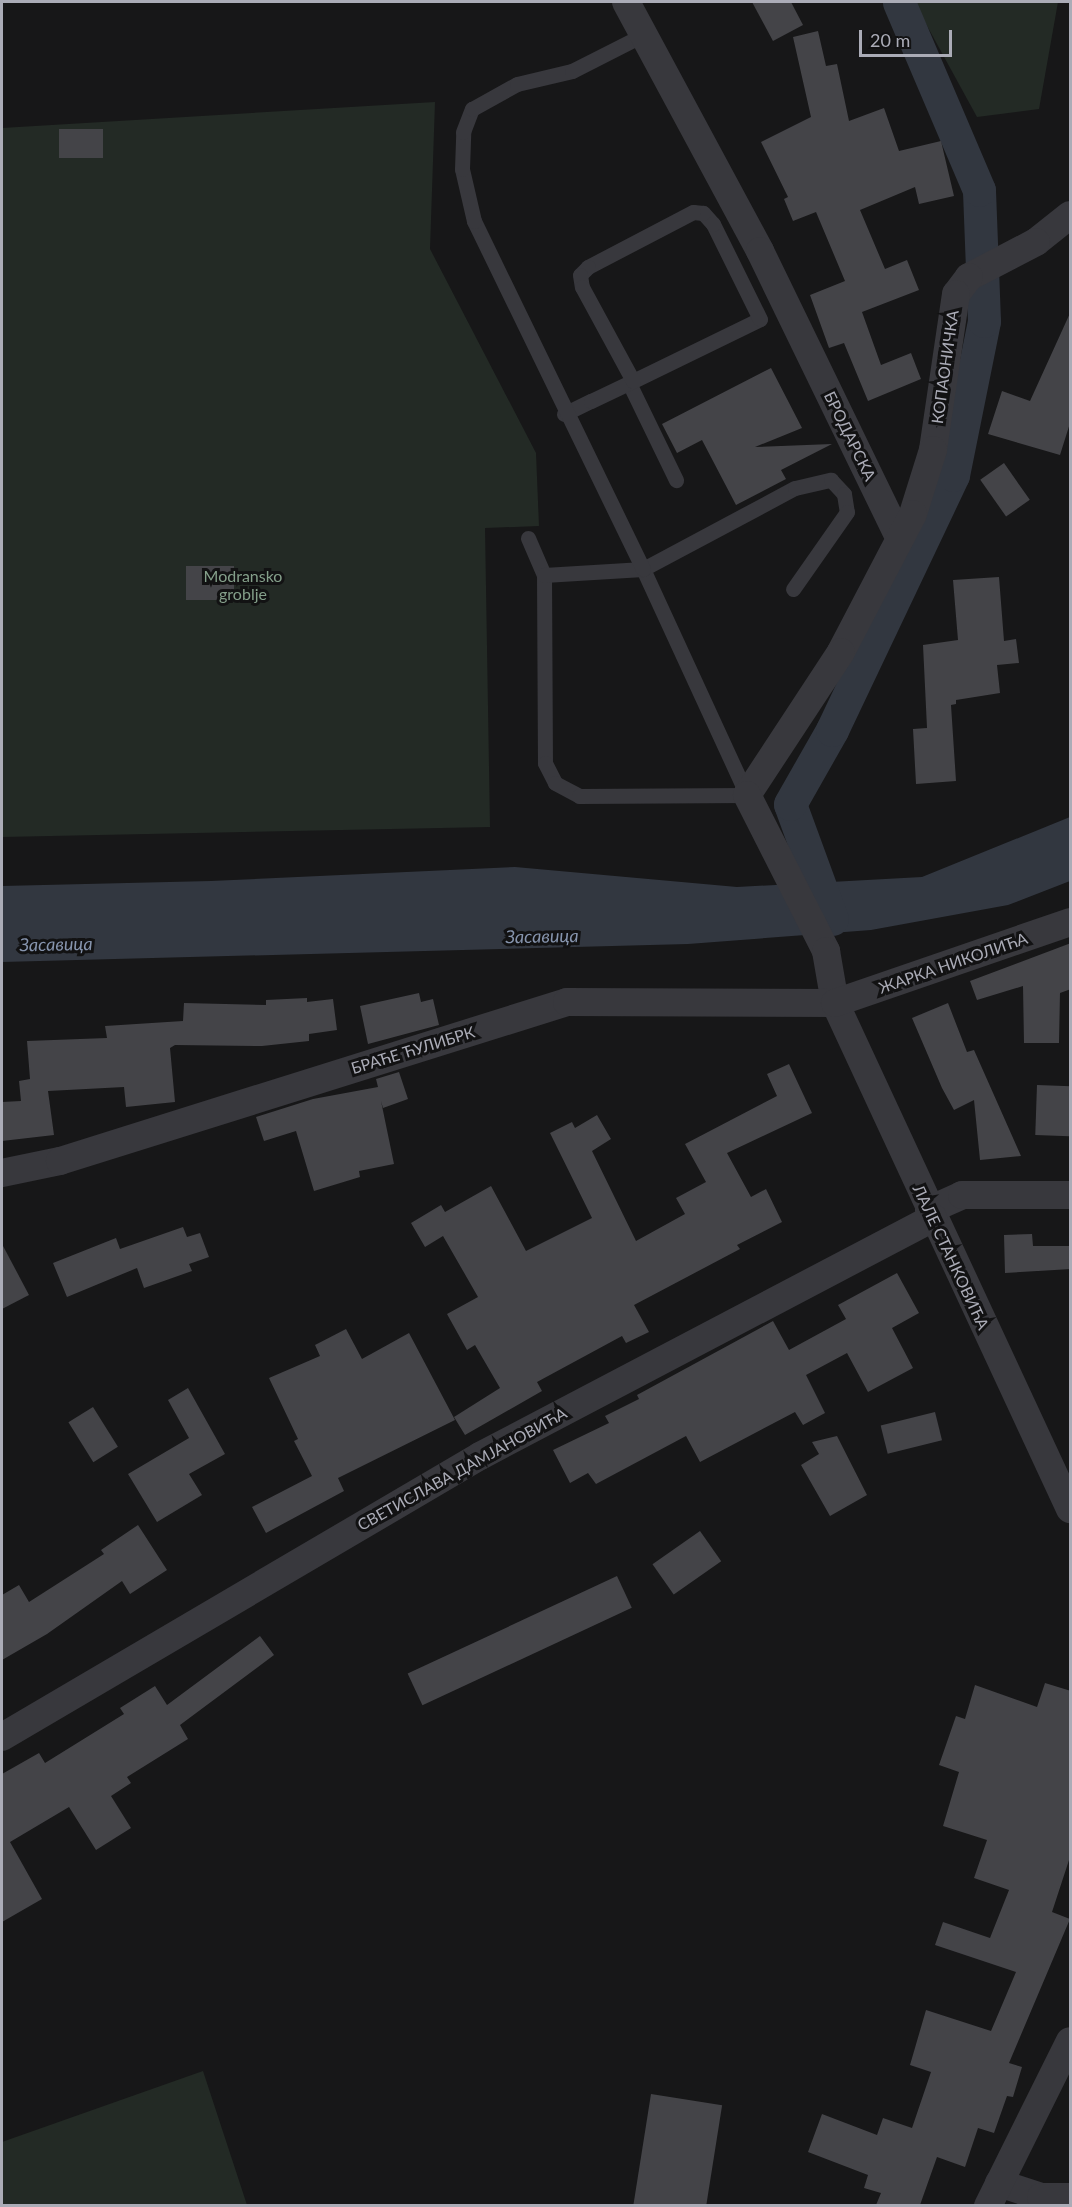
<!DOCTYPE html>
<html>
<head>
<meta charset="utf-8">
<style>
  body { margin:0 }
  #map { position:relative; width:1072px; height:2207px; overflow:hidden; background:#171718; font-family:Lato,sans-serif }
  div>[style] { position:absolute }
  .green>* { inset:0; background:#232a25 }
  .water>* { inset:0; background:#323740 }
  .canal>* { height:33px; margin:-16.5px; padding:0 16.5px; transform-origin:16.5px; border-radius:16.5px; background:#323740 }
  .building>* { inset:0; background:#444448; transform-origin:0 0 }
  .lane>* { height:15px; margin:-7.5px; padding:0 7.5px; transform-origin:7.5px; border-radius:7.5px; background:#38383d }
  .street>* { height:28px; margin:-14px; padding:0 14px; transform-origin:14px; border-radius:14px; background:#38383d }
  span { translate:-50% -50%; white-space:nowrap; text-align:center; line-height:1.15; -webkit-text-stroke:6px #121213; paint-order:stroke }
  .street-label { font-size:16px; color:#abacb7 }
  .park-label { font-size:16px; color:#849f8a }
  .water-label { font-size:18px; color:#8694ad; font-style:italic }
  .frame { position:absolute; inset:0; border:3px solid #abacb7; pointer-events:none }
  .scale { position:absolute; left:859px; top:30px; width:93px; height:27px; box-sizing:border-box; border:3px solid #abacb7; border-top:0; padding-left:8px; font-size:18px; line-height:21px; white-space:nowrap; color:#abacb7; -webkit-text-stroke:4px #121213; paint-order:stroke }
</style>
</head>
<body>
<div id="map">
  <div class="green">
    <i style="clip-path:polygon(914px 2px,1058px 2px,1039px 109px,977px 117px)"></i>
    <i style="clip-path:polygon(435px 102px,430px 249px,536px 453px,539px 526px,485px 528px,490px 827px,2px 837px,2px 128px)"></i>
    <i style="clip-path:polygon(203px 2071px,247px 2205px,2px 2205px,2px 2142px)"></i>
  </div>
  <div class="water">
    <i style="clip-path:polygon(1070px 817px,1070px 881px,1008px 905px,871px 930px,688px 944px,2px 962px,2px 886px,211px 881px,515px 867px,737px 887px,922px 877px)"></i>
  </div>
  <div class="canal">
    <i style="left:832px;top:919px;width:122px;rotate:-110.1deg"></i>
    <i style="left:790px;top:804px;width:85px;rotate:-60.4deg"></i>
    <i style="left:832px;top:730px;width:282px;rotate:-64.6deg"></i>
    <i style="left:953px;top:475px;width:157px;rotate:-78.6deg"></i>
    <i style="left:984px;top:321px;width:131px;rotate:-92.2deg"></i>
    <i style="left:979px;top:190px;width:204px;rotate:-113.1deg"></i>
  </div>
  <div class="building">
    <i style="clip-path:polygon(752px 2px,791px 2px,803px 25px,773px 41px)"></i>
    <i style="clip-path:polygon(818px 31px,826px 66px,837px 64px,849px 121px,884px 108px,899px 151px,941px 141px,954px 196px,919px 204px,915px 187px,860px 210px,885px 269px,907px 260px,919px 290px,862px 312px,881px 365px,911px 353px,921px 379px,868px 401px,844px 343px,829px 348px,810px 295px,845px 281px,816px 212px,793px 221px,784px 199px,788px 197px,761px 142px,811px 117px,793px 37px)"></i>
    <i style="left:103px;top:129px;width:29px;height:44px;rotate:90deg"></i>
    <i style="clip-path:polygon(1071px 311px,1071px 420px,1060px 455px,988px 434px,1002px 391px,1030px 401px)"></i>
    <i style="clip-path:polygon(771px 368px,802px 428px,755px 447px,832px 444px,781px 470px,786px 479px,736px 505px,702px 440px,677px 453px,662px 424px)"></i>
    <i style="left:1004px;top:463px;width:45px;height:29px;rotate:55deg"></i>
    <i style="left:186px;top:566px;width:48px;height:34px"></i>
    <i style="clip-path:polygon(999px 577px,1004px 641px,1016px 639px,1019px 663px,997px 665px,1000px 693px,956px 700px,956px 704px,951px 705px,956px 781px,916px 784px,913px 729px,927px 728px,923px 645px,958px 640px,953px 580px)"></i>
    <i style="clip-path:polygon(1071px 943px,1071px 989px,1060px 993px,1059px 1043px,1024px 1043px,1023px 986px,977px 1000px,970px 981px)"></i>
    <i style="clip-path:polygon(419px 993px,421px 1002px,433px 999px,439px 1025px,368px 1044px,360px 1006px)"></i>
    <i style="clip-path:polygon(307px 998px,307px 1002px,333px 999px,337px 1030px,309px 1034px,309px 1041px,262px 1046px,175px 1045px,170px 1048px,175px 1102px,126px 1107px,124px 1087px,48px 1091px,54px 1135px,2px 1141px,2px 1102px,21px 1101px,19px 1081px,30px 1079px,27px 1041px,107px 1038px,105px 1026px,183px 1021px,184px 1003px,266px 1005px,266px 1000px)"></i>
    <i style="clip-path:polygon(948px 1003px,967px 1052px,974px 1050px,1021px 1156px,980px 1160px,974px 1100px,954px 1110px,942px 1088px,912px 1018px)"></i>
    <i style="clip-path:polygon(789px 1064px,812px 1113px,727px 1153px,751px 1197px,766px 1189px,782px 1222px,737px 1245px,740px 1249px,634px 1305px,649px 1332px,626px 1343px,622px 1336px,537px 1382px,542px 1391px,465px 1435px,454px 1417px,500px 1388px,475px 1345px,467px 1350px,447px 1314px,478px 1297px,443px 1236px,425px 1247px,411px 1223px,441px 1205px,445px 1212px,491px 1186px,526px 1251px,592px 1218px,550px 1133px,572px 1122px,575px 1128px,597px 1115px,611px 1139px,592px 1151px,636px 1241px,685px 1214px,676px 1198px,706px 1182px,685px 1144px,777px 1096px,767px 1074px)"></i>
    <i style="clip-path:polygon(399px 1072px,408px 1099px,383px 1108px,381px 1101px,394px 1164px,359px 1171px,360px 1177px,314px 1191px,296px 1131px,264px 1141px,256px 1117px,313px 1099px,378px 1087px,376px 1079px)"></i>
    <i style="left:1037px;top:1085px;width:34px;height:50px;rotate:2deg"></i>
    <i style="clip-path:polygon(183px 1227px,187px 1237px,200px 1233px,209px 1257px,189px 1264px,192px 1271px,144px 1288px,137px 1268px,67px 1297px,53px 1263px,116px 1238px,120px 1249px)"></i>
    <i style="clip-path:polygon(1032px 1234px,1033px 1246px,1071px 1246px,1071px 1269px,1005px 1273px,1004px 1235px)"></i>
    <i style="clip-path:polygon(2px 1244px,29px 1295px,2px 1309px)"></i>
    <i style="clip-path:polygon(897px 1273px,919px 1313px,892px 1328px,913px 1368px,868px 1392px,847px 1353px,806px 1375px,825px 1413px,803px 1425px,795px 1412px,700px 1462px,686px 1436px,596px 1484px,588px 1473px,570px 1483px,553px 1450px,609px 1423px,605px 1416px,639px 1399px,637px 1395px,773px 1321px,789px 1350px,846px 1319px,838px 1305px)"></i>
    <i style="clip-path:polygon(346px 1329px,362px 1359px,409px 1333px,455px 1420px,338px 1478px,344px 1491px,266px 1533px,252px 1507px,312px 1476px,294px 1441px,298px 1439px,269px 1378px,320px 1356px,315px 1345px)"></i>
    <i style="clip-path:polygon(188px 1388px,225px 1454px,189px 1474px,202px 1495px,157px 1522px,128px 1474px,189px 1438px,168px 1400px)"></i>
    <i style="left:93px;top:1407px;width:47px;height:29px;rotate:58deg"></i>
    <i style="left:935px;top:1412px;width:29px;height:56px;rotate:76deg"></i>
    <i style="clip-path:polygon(837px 1436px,867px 1495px,830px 1516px,801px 1465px,819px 1454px,812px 1442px)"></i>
    <i style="clip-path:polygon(138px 1525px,167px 1570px,130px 1594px,122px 1581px,47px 1634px,2px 1660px,2px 1595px,19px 1585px,29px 1602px,104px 1554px,101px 1550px)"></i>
    <i style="left:700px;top:1531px;width:37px;height:58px;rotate:55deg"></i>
    <i style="left:617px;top:1576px;width:35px;height:231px;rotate:65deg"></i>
    <i style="clip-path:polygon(260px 1636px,274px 1655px,180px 1725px,188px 1739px,127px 1777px,131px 1783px,111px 1796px,131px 1828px,96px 1850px,69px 1807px,10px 1842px,42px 1899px,2px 1922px,2px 1774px,39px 1753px,45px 1763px,124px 1714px,120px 1708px,155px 1686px,167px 1705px)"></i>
    <i style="clip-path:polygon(1045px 1683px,1071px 1691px,1071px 1854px,1052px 1912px,1070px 1919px,1009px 2063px,1022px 2067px,1013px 2097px,1007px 2096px,994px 2133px,978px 2128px,965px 2167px,937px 2157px,920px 2205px,876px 2205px,881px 2193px,864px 2188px,868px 2175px,808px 2152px,822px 2114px,877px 2135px,883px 2118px,912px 2128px,931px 2072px,910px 2065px,926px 2010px,991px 2031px,1016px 1972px,935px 1945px,943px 1922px,990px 1938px,1009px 1890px,974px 1878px,987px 1840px,943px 1826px,959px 1772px,939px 1765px,956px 1716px,965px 1719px,975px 1685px,1037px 1707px)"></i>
    <i style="left:651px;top:2094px;width:72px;height:112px;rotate:9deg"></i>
  </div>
  <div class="lane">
    <i style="left:629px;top:383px;width:108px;rotate:64.1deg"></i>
    <i style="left:564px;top:414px;width:30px;rotate:-26deg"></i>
    <i style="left:591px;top:401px;width:47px;rotate:-25.5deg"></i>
    <i style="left:633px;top:381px;width:141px;rotate:-26deg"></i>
    <i style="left:760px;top:319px;width:106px;rotate:-116.3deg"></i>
    <i style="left:713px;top:224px;width:15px;rotate:-132deg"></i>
    <i style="left:703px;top:213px;width:10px;rotate:-174deg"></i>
    <i style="left:693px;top:212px;width:119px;rotate:152.4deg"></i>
    <i style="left:588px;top:267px;width:11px;rotate:135deg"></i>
    <i style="left:580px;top:275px;width:12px;rotate:81deg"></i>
    <i style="left:582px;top:287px;width:107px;rotate:61.5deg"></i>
    <i style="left:528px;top:538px;width:40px;rotate:66.6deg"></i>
    <i style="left:544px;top:575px;width:188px;rotate:89.7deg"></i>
    <i style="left:545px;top:763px;width:22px;rotate:63deg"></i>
    <i style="left:555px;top:783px;width:27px;rotate:28deg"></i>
    <i style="left:579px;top:796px;width:168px;rotate:-0.3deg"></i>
    <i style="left:747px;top:795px;width:249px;rotate:-114.7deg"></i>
    <i style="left:643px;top:569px;width:172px;rotate:-28.1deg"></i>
    <i style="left:795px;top:488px;width:37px;rotate:-13deg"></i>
    <i style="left:831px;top:480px;width:19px;rotate:47deg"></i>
    <i style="left:844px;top:494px;width:18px;rotate:81deg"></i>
    <i style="left:847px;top:512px;width:94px;rotate:125deg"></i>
    <i style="left:544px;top:575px;width:99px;rotate:-3.5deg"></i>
    <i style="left:643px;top:569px;width:387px;rotate:-115.9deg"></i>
    <i style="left:474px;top:221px;width:53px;rotate:-103deg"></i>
    <i style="left:462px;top:169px;width:37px;rotate:-88deg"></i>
    <i style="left:463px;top:132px;width:25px;rotate:-69deg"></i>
    <i style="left:472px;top:109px;width:51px;rotate:-29.1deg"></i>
    <i style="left:517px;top:84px;width:57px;rotate:-13.3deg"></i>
    <i style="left:572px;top:71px;width:82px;rotate:-26.9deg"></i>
  </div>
  <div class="street">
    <i style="left:626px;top:2px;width:283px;rotate:61.7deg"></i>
    <i style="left:760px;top:251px;width:320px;rotate:64.1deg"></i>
    <i style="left:1070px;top:215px;width:43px;rotate:141.5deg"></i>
    <i style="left:1036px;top:242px;width:76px;rotate:152.4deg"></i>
    <i style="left:969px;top:277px;width:21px;rotate:127deg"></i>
    <i style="left:956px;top:294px;width:158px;rotate:98.4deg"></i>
    <i style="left:933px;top:450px;width:67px;rotate:107.4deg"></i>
    <i style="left:913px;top:514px;width:156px;rotate:117.6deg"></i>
    <i style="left:841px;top:652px;width:171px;rotate:123.3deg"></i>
    <i style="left:747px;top:795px;width:175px;rotate:63.1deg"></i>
    <i style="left:826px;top:951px;width:53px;rotate:80.2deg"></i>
    <i style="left:835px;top:1003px;width:558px;rotate:65.09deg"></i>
    <i style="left:2px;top:1173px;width:59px;rotate:-11.7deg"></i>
    <i style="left:60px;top:1161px;width:531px;rotate:-17.41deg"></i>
    <i style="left:567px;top:1002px;width:268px;rotate:0.2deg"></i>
    <i style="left:835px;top:1003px;width:249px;rotate:-19deg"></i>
    <i style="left:929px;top:1210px;width:36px;rotate:-24deg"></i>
    <i style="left:962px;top:1195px;width:108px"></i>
    <i style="left:2px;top:1737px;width:554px;rotate:-30.45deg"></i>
    <i style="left:480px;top:1456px;width:512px;rotate:-27.72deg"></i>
    <i style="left:999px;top:2183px;width:44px;rotate:18.4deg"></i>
    <i style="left:1041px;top:2197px;width:29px"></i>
    <i style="left:988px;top:2206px;width:184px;rotate:-63.6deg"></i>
  </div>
  <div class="street-label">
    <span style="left:945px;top:367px;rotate:-82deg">КОПАОНИЧКА</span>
    <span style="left:850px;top:436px;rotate:64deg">БРОДАРСКА</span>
    <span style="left:953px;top:963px;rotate:-19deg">ЖАРКА НИКОЛИЋА</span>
    <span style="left:413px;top:1050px;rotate:-17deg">БРАЋЕ ЋУЛИБРК</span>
    <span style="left:951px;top:1257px;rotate:65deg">ЛАЛЕ СТАНКОВИЋА</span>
    <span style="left:462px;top:1469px;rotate:-29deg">СВЕТИСЛАВА ДАМЈАНОВИЋА</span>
  </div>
  <div class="park-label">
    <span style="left:243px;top:585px">Modransko<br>groblje</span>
  </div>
  <div class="water-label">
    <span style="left:542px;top:936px;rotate:-1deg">Засавица</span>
    <span style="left:56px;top:944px;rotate:-1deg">Засавица</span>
  </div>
  <div class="frame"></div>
  <div class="scale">20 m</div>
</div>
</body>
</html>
